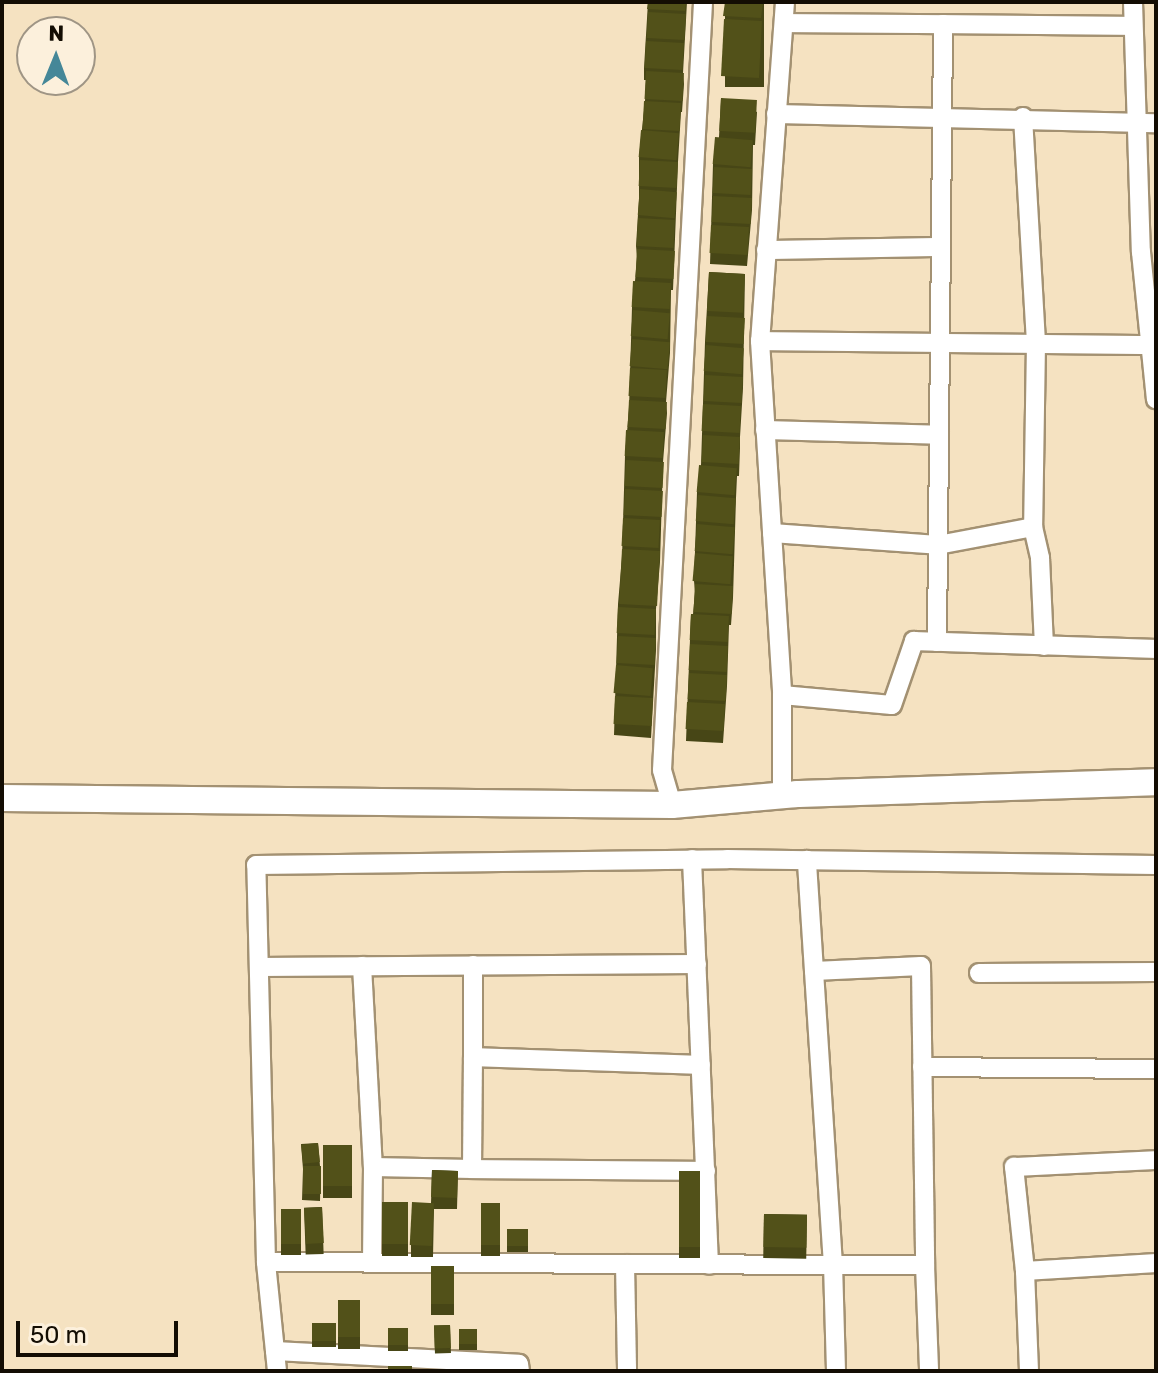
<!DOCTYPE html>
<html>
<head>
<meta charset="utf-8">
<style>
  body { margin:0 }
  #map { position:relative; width:1158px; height:1373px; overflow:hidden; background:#f5e2c1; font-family:Rubik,sans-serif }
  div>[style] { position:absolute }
  .roads { filter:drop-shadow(2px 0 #a39172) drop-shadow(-2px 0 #a39172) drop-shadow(0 2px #a39172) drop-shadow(0 -2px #a39172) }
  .street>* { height:18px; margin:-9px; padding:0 9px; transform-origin:9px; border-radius:9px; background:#fff }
  .secondary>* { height:26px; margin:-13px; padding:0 13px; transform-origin:13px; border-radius:13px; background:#fff }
  .wall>* { inset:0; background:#474616; transform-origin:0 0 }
  .building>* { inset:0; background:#525119; transform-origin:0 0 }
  span { translate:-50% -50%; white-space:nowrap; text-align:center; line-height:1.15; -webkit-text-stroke:8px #fcf0dc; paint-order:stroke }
  .frame { position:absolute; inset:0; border:4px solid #130d03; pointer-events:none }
  .north { position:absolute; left:16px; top:16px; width:80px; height:80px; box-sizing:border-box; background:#fcf0dc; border:2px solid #9f9585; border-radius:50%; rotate:1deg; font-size:22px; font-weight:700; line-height:32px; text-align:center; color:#130d03 }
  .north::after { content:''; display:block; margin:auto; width:28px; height:36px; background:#458798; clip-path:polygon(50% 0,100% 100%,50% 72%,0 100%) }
  .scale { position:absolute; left:16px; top:1321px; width:162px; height:36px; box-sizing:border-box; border:4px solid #130d03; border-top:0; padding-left:10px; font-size:24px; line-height:28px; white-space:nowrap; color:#130d03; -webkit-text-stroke:6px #fcf0dc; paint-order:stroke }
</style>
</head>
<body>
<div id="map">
  <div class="roads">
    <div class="street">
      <i style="left:785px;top:2px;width:340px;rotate:94.2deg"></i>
      <i style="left:760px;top:341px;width:355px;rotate:86.4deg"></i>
      <i style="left:782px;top:695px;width:110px;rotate:5.2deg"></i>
      <i style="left:892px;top:705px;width:68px;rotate:-71deg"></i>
      <i style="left:914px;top:641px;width:242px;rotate:1.9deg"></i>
      <i style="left:1133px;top:2px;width:250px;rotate:88.2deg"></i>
      <i style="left:1141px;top:252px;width:148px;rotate:84.2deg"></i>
      <i style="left:784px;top:23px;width:159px;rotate:0.4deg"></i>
      <i style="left:776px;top:114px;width:380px;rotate:1.4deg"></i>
      <i style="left:1023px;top:117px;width:226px;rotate:86.7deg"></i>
      <i style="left:1036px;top:343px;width:184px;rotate:90.9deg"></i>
      <i style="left:1033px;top:527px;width:32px;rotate:77deg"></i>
      <i style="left:1040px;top:558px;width:88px;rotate:87.4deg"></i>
      <i style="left:766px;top:250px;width:174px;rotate:-1deg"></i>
      <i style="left:760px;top:341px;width:396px;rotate:0.6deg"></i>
      <i style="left:765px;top:430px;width:174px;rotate:1.6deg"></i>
      <i style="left:772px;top:533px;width:166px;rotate:4.1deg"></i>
      <i style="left:938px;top:545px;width:97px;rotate:-10.7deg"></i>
      <i style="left:937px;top:642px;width:618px;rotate:-89.44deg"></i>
      <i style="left:943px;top:24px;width:190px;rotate:0.6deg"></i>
      <i style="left:782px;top:695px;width:101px;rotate:90deg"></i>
      <i style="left:672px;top:805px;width:36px;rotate:-106deg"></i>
      <i style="left:662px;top:770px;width:769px;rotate:-86.94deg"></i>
      <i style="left:692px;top:859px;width:406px;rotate:87.6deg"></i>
      <i style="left:473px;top:965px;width:92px;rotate:90deg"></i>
      <i style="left:473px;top:1057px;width:228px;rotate:2deg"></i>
      <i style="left:362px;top:966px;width:201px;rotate:86.9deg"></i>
      <i style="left:259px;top:967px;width:438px;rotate:-0.4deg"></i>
      <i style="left:814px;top:971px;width:107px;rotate:-2.7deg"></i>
      <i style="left:921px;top:966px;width:299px;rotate:89.2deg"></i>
      <i style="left:979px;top:973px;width:177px;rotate:-0.3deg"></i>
      <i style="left:922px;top:1067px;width:234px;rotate:0.5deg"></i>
      <i style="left:472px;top:1169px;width:234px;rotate:0.5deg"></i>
      <i style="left:266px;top:1262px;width:567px;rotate:0.3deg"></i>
      <i style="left:833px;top:1265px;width:406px;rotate:-93.7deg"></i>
      <i style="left:372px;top:1263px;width:96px;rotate:-89.4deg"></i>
      <i style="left:373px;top:1167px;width:99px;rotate:1.2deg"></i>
      <i style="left:472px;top:1169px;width:112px;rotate:-89.5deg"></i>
      <i style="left:625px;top:1264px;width:107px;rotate:88.9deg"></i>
      <i style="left:1025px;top:1271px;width:105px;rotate:-96deg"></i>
      <i style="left:1014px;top:1167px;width:142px;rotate:-2.8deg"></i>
      <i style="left:275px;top:1351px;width:244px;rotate:3deg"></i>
      <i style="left:519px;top:1364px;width:7px;rotate:82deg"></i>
      <i style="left:277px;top:1371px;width:110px;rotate:-95.8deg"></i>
      <i style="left:266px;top:1262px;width:397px;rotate:-91.4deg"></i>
      <i style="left:256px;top:865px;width:471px;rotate:-0.7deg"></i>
      <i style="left:727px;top:859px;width:429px;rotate:0.8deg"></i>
      <i style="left:836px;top:1371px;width:106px;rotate:-91.6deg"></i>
      <i style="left:833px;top:1265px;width:92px"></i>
      <i style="left:925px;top:1265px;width:106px;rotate:87.8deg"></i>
      <i style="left:1029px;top:1371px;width:100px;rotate:-92.3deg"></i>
      <i style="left:1025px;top:1271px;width:131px;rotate:-3.5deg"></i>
    </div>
    <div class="secondary">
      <i style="left:2px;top:798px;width:670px;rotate:0.6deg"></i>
      <i style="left:672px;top:805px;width:125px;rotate:-5deg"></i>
      <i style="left:797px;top:794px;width:359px;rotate:-1.9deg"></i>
    </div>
  </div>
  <div class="wall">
    <i style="clip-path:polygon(648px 2px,687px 2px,683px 73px,684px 84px,682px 112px,681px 112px,678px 162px,673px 290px,671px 290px,670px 353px,666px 402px,667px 413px,663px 462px,660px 562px,656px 609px,656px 650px,651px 738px,614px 735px,618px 604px,622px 557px,625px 456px,629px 408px,632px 307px,635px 281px,637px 257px,636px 246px,639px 198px,639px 157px,645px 101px,646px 80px,644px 80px,644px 68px)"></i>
    <i style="left:725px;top:2px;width:39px;height:85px"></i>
    <i style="clip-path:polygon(721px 98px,757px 112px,755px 145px,753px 145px,752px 210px,747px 266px,710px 264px,713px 164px,719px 137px)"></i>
    <i style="clip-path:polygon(709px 272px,745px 274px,743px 388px,740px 437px,740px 448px,739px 476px,737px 476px,736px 498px,733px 598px,731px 625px,729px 625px,727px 686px,723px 743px,686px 741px,691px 614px,693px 614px,695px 592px,694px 581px,697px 492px,701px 465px,705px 342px)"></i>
    <i style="clip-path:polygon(318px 1143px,320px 1166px,321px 1166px,320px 1201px,302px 1200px,303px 1169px,301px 1144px)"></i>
    <i style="left:323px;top:1145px;width:29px;height:53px"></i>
    <i style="clip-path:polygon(432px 1170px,458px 1171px,457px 1209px,434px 1209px,433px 1257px,411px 1257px,411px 1245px,431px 1203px)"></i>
    <i style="left:679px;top:1171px;width:21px;height:87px"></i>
    <i style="left:382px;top:1202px;width:26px;height:54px"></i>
    <i style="left:481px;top:1203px;width:19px;height:53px"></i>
    <i style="left:322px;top:1207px;width:47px;height:18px;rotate:88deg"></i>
    <i style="left:301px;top:1209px;width:46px;height:20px;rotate:90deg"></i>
    <i style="left:764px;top:1214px;width:43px;height:44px;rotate:1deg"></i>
    <i style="left:507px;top:1229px;width:21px;height:23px"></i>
    <i style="left:431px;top:1266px;width:23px;height:49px"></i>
    <i style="left:338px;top:1300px;width:22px;height:49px"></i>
    <i style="left:312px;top:1323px;width:24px;height:24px"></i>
    <i style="left:450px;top:1325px;width:28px;height:16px;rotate:88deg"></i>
    <i style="left:388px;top:1328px;width:20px;height:23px"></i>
    <i style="left:459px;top:1329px;width:18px;height:21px"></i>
  </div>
  <div class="building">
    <i style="clip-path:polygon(648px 2px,686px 2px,685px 11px,647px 9px)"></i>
    <i style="clip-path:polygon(725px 2px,763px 2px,761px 18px,723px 16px)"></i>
    <i style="left:648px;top:12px;width:38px;height:26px;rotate:3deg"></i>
    <i style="left:724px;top:19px;width:38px;height:57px;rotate:3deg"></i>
    <i style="left:646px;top:41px;width:38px;height:27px;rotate:3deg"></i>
    <i style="left:646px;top:71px;width:38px;height:28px;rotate:3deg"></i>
    <i style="left:721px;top:98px;width:36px;height:33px;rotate:3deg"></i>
    <i style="left:644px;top:101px;width:37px;height:28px;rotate:3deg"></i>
    <i style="left:641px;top:130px;width:38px;height:27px;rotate:5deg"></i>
    <i style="left:715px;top:137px;width:38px;height:27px;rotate:5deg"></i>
    <i style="left:640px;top:160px;width:38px;height:26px;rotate:3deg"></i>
    <i style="left:714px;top:167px;width:38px;height:26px;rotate:3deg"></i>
    <i style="left:640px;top:189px;width:37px;height:26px;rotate:5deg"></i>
    <i style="left:713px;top:196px;width:39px;height:26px;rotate:3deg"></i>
    <i style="left:638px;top:218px;width:37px;height:28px;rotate:3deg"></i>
    <i style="left:711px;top:225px;width:38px;height:28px;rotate:3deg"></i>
    <i style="left:637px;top:249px;width:38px;height:28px;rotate:3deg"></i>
    <i style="left:709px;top:272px;width:36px;height:39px;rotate:3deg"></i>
    <i style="left:633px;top:281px;width:38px;height:26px;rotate:3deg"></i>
    <i style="left:633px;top:310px;width:37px;height:26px;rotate:5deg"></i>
    <i style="left:707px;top:316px;width:38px;height:26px;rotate:3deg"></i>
    <i style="left:632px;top:339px;width:38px;height:27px;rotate:5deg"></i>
    <i style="left:706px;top:345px;width:38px;height:26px;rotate:5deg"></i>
    <i style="left:630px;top:368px;width:37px;height:28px;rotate:3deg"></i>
    <i style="left:705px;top:375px;width:38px;height:26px;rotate:3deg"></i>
    <i style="left:629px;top:400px;width:38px;height:27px;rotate:3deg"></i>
    <i style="left:703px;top:404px;width:38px;height:27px;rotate:3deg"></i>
    <i style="left:626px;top:430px;width:38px;height:26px;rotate:3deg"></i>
    <i style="left:703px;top:435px;width:37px;height:27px;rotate:3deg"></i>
    <i style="left:626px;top:460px;width:38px;height:26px;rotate:3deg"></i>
    <i style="left:699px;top:465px;width:38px;height:27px;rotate:5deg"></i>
    <i style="left:625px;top:489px;width:38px;height:26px;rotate:3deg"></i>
    <i style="left:698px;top:495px;width:38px;height:26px;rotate:5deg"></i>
    <i style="left:623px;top:518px;width:37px;height:28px;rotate:3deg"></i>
    <i style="left:697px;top:524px;width:38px;height:27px;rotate:5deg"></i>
    <i style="left:622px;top:549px;width:38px;height:55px;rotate:3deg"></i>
    <i style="left:695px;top:553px;width:38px;height:28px;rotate:5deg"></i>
    <i style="left:695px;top:584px;width:38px;height:28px;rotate:3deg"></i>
    <i style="left:618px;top:607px;width:38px;height:26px;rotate:3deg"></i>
    <i style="left:691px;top:614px;width:38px;height:26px;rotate:3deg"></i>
    <i style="left:618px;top:636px;width:38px;height:27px;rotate:3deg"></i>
    <i style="left:690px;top:644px;width:38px;height:26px;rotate:3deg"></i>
    <i style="left:616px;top:665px;width:37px;height:28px;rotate:5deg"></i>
    <i style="left:689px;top:673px;width:38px;height:26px;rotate:3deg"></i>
    <i style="left:615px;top:696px;width:38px;height:28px;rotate:3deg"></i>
    <i style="left:687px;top:702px;width:38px;height:27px;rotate:3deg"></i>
    <i style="left:318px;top:1143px;width:19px;height:17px;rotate:84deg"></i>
    <i style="left:323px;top:1145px;width:29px;height:41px"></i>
    <i style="left:303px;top:1166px;width:18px;height:28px"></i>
    <i style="left:432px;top:1170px;width:26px;height:27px;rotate:2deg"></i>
    <i style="left:679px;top:1171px;width:21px;height:76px"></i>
    <i style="left:382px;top:1202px;width:26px;height:42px"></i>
    <i style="left:412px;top:1202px;width:22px;height:43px;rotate:3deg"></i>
    <i style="left:481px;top:1203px;width:19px;height:42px"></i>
    <i style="left:322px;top:1207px;width:36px;height:18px;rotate:87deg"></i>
    <i style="left:301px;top:1209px;width:35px;height:20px;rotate:90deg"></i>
    <i style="left:764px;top:1214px;width:43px;height:33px;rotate:1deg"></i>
    <i style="left:507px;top:1229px;width:21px;height:17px"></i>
    <i style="left:431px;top:1266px;width:23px;height:38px"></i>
    <i style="left:338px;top:1300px;width:22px;height:37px"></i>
    <i style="left:312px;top:1323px;width:24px;height:18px"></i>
    <i style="left:450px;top:1325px;width:23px;height:16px;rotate:88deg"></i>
    <i style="left:388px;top:1328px;width:20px;height:17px"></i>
    <i style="left:459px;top:1329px;width:18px;height:15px"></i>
    <i style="left:388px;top:1366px;width:24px;height:5px"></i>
  </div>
  <div class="frame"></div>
  <div class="north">N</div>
  <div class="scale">50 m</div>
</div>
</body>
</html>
